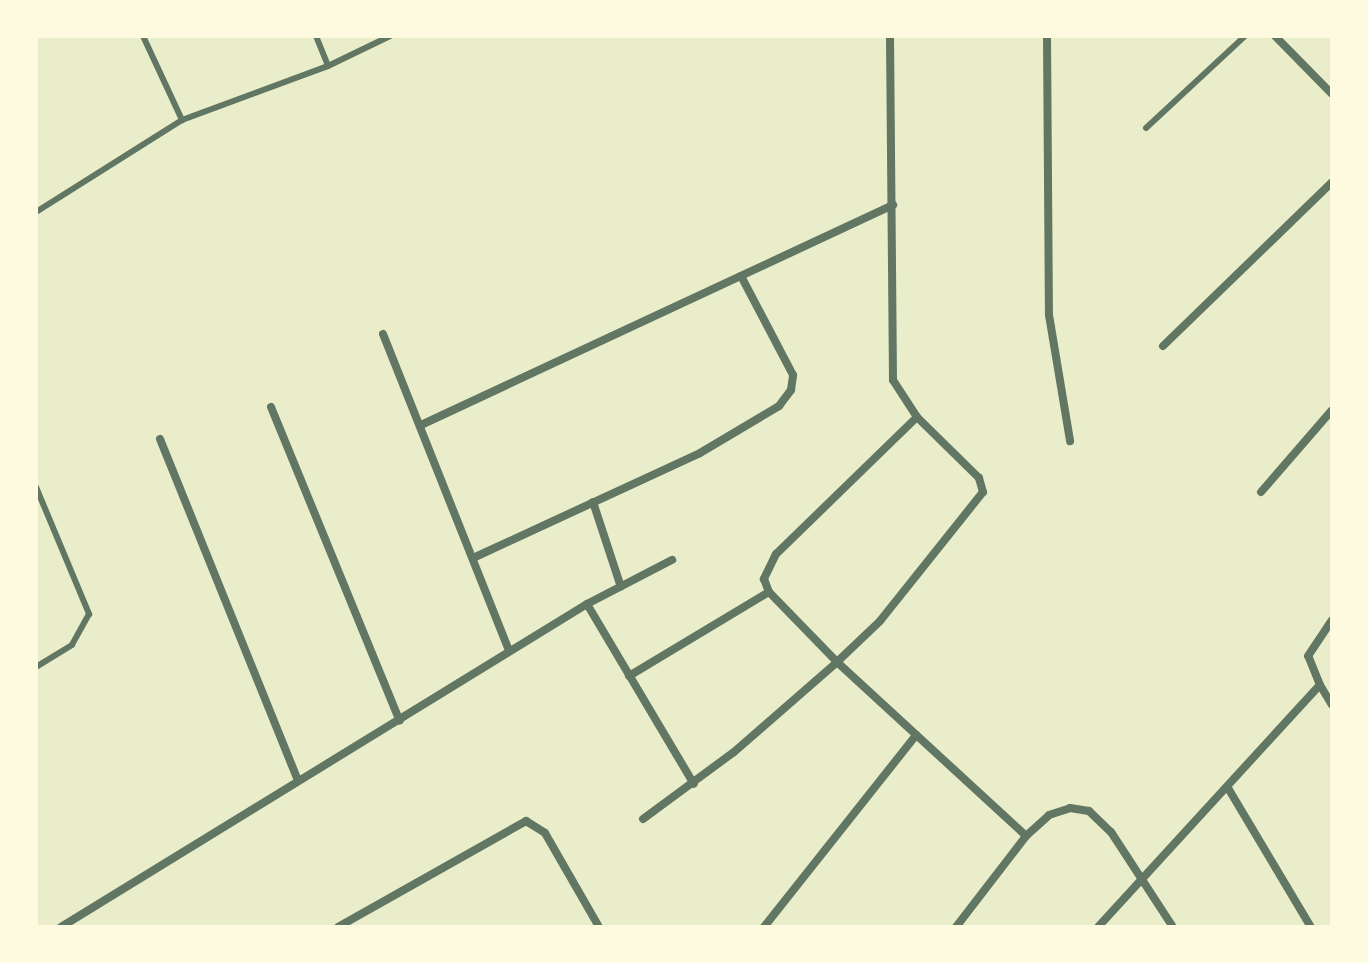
<!DOCTYPE html>
<html>
<head>
<meta charset="utf-8">
<style>
  body { margin:0 }
  #map { position:relative; width:1368px; height:963px; overflow:hidden; background:#e9edc9; font-family:Mulish,sans-serif }
  div>[style] { position:absolute }
  .service>* { height:6px; margin:-3px; padding:0 3px; transform-origin:3px; border-radius:3px; background:#617663 }
  .minor>* { height:8px; margin:-4px; padding:0 4px; transform-origin:4px; border-radius:4px; background:#617663 }
  span { translate:-50% -50%; white-space:nowrap; text-align:center; line-height:1.15; -webkit-text-stroke:6px #fefae0; paint-order:stroke }
  .frame { position:absolute; inset:0; border:38px solid #fefae0; pointer-events:none }
</style>
</head>
<body>
<div id="map">
  <div class="service">
    <i style="left:143px;top:36px;width:93px;rotate:65.1deg"></i>
    <i style="left:316px;top:36px;width:32px;rotate:68deg"></i>
    <i style="left:1146px;top:128px;width:135px;rotate:-42.9deg"></i>
    <i style="left:36px;top:212px;width:173px;rotate:-32.2deg"></i>
    <i style="left:182px;top:120px;width:156px;rotate:-20.3deg"></i>
    <i style="left:328px;top:66px;width:69px;rotate:-25.8deg"></i>
    <i style="left:36px;top:487px;width:138px;rotate:67.3deg"></i>
    <i style="left:89px;top:614px;width:35px;rotate:119deg"></i>
    <i style="left:72px;top:645px;width:42px;rotate:148.6deg"></i>
  </div>
  <div class="minor">
    <i style="left:1047px;top:36px;width:279px;rotate:89.6deg"></i>
    <i style="left:1049px;top:315px;width:128px;rotate:80.5deg"></i>
    <i style="left:1275px;top:36px;width:81px;rotate:45.5deg"></i>
    <i style="left:383px;top:334px;width:341px;rotate:68.3deg"></i>
    <i style="left:1163px;top:346px;width:235px;rotate:-44.1deg"></i>
    <i style="left:271px;top:407px;width:339px;rotate:67.7deg"></i>
    <i style="left:917px;top:417px;width:197px;rotate:135.8deg"></i>
    <i style="left:776px;top:554px;width:28px;rotate:116deg"></i>
    <i style="left:764px;top:579px;width:14px;rotate:69deg"></i>
    <i style="left:769px;top:592px;width:98px;rotate:45.8deg"></i>
    <i style="left:837px;top:662px;width:257px;rotate:42.6deg"></i>
    <i style="left:421px;top:425px;width:521px;rotate:-24.99deg"></i>
    <i style="left:160px;top:439px;width:368px;rotate:68deg"></i>
    <i style="left:1261px;top:492px;width:108px;rotate:-49.1deg"></i>
    <i style="left:593px;top:502px;width:89px;rotate:71.8deg"></i>
    <i style="left:473px;top:558px;width:250px;rotate:-24.8deg"></i>
    <i style="left:700px;top:453px;width:92px;rotate:-30.7deg"></i>
    <i style="left:779px;top:406px;width:20px;rotate:-53deg"></i>
    <i style="left:791px;top:390px;width:15px;rotate:-82deg"></i>
    <i style="left:793px;top:375px;width:112px;rotate:-117.7deg"></i>
    <i style="left:587px;top:604px;width:209px;rotate:59.3deg"></i>
    <i style="left:629px;top:676px;width:163px;rotate:-31deg"></i>
    <i style="left:1320px;top:685px;width:23px;rotate:59deg"></i>
    <i style="left:1228px;top:788px;width:162px;rotate:59.2deg"></i>
    <i style="left:643px;top:819px;width:113px;rotate:-36.4deg"></i>
    <i style="left:734px;top:752px;width:137px;rotate:-41.1deg"></i>
    <i style="left:837px;top:662px;width:59px;rotate:-43.6deg"></i>
    <i style="left:880px;top:621px;width:165px;rotate:-51.4deg"></i>
    <i style="left:983px;top:492px;width:15px;rotate:-106deg"></i>
    <i style="left:979px;top:478px;width:87px;rotate:-135.5deg"></i>
    <i style="left:917px;top:417px;width:44px;rotate:-123deg"></i>
    <i style="left:893px;top:380px;width:344px;rotate:-90.5deg"></i>
    <i style="left:61px;top:927px;width:617px;rotate:-31.55deg"></i>
    <i style="left:587px;top:604px;width:96px;rotate:-27.4deg"></i>
    <i style="left:338px;top:927px;width:216px;rotate:-29.4deg"></i>
    <i style="left:526px;top:821px;width:22px;rotate:32deg"></i>
    <i style="left:545px;top:833px;width:108px;rotate:60.1deg"></i>
    <i style="left:764px;top:927px;width:245px;rotate:-51.6deg"></i>
    <i style="left:956px;top:927px;width:115px;rotate:-52.4deg"></i>
    <i style="left:1026px;top:836px;width:31px;rotate:-42deg"></i>
    <i style="left:1049px;top:815px;width:22px;rotate:-18deg"></i>
    <i style="left:1070px;top:808px;width:19px;rotate:9deg"></i>
    <i style="left:1089px;top:811px;width:30px;rotate:44deg"></i>
    <i style="left:1111px;top:832px;width:113px;rotate:56.9deg"></i>
    <i style="left:1098px;top:927px;width:328px;rotate:-47.5deg"></i>
    <i style="left:1320px;top:685px;width:31px;rotate:-112deg"></i>
    <i style="left:1308px;top:656px;width:43px;rotate:-56.3deg"></i>
  </div>
  <div class="frame"></div>
</div>
</body>
</html>
